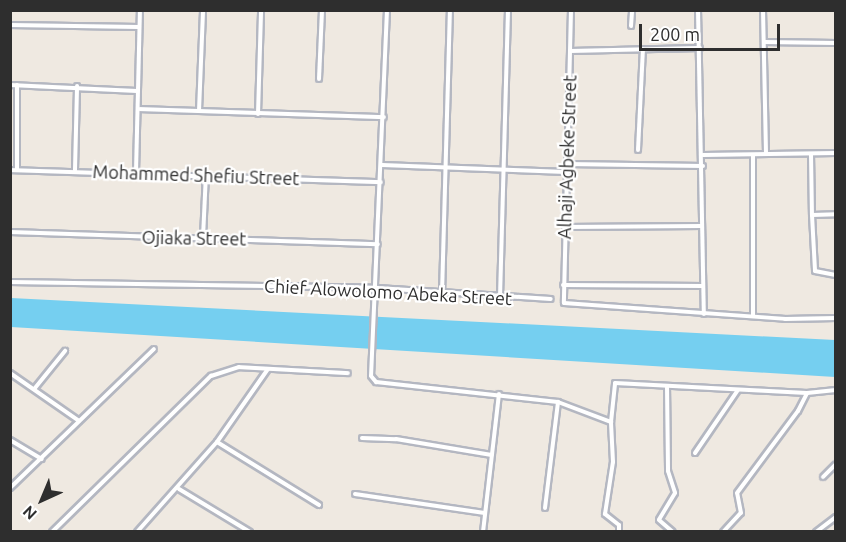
<!DOCTYPE html>
<html>
<head>
<meta charset="utf-8">
<style>
  body { margin:0 }
  #map { position:relative; width:846px; height:542px; overflow:hidden; background:#efe9e1; font-family:Ubuntu,sans-serif }
  div>[style] { position:absolute }
  .water>* { inset:0; background:#75cff0 }
  .roads { filter:drop-shadow(2px 0 #b4b7c1) drop-shadow(-2px 0 #b4b7c1) drop-shadow(0 2px #b4b7c1) drop-shadow(0 -2px #b4b7c1) }
  .minor>* { height:4px; margin:-2px; padding:0 2px; transform-origin:2px; border-radius:2px; background:#fff }
  span { translate:-50% -50%; white-space:nowrap; text-align:center; line-height:1.15; -webkit-text-stroke:4.5px #fff; paint-order:stroke }
  .street-label { font-size:18px; color:#2e2e2e }
  .frame { position:absolute; inset:0; border:12px solid #2e2e2e; pointer-events:none }
  .north { position:absolute; left:12px; top:470px; width:60px; height:60px; -webkit-text-stroke:4px #fff; paint-order:stroke; rotate:224deg; font-size:16px; font-weight:700; line-height:24px; text-align:center; color:#2e2e2e }
  .north::after { content:''; display:block; margin:auto; width:21px; height:27px; background:#2e2e2e; clip-path:polygon(50% 0,100% 100%,50% 72%,0 100%) }
  .scale { position:absolute; left:639px; top:24px; width:141px; height:27px; box-sizing:border-box; border:3px solid #2e2e2e; border-top:0; padding-left:8px; font-size:18px; line-height:21px; white-space:nowrap; color:#2e2e2e; -webkit-text-stroke:4px #fff; paint-order:stroke }
</style>
</head>
<body>
<div id="map">
  <div class="water">
    <i style="clip-path:polygon(11px 298px,835px 340px,835px 377px,11px 327px)"></i>
  </div>
  <div class="roads">
    <div class="minor">
      <i style="left:387px;top:10px;width:366px;rotate:92.5deg"></i>
      <i style="left:371px;top:376px;width:8px;rotate:50deg"></i>
      <i style="left:376px;top:382px;width:183px;rotate:6.3deg"></i>
      <i style="left:558px;top:402px;width:57px;rotate:20.7deg"></i>
      <i style="left:571px;top:10px;width:293px;rotate:91.4deg"></i>
      <i style="left:564px;top:303px;width:222px;rotate:4.1deg"></i>
      <i style="left:785px;top:319px;width:51px;rotate:-1.1deg"></i>
      <i style="left:698px;top:10px;width:304px;rotate:88.9deg"></i>
      <i style="left:763px;top:10px;width:144px;rotate:88.8deg"></i>
      <i style="left:10px;top:25px;width:129px;rotate:0.9deg"></i>
      <i style="left:631px;top:26px;width:16px;rotate:-86deg"></i>
      <i style="left:764px;top:42px;width:72px;rotate:0.8deg"></i>
      <i style="left:570px;top:51px;width:130px;rotate:-1.3deg"></i>
      <i style="left:319px;top:79px;width:69px;rotate:-87.5deg"></i>
      <i style="left:10px;top:85px;width:127px;rotate:2.7deg"></i>
      <i style="left:140px;top:109px;width:244px;rotate:1.9deg"></i>
      <i style="left:199px;top:111px;width:101px;rotate:-87.7deg"></i>
      <i style="left:258px;top:114px;width:104px;rotate:-88.3deg"></i>
      <i style="left:638px;top:150px;width:101px;rotate:-87.2deg"></i>
      <i style="left:811px;top:154px;width:61px;rotate:89.1deg"></i>
      <i style="left:812px;top:215px;width:24px;rotate:-2deg"></i>
      <i style="left:703px;top:155px;width:133px;rotate:-0.9deg"></i>
      <i style="left:753px;top:155px;width:161px;rotate:90deg"></i>
      <i style="left:567px;top:164px;width:136px;rotate:0.8deg"></i>
      <i style="left:382px;top:165px;width:184px;rotate:2.2deg"></i>
      <i style="left:10px;top:170px;width:371px;rotate:1.9deg"></i>
      <i style="left:17px;top:170px;width:85px;rotate:-90deg"></i>
      <i style="left:75px;top:170px;width:84px;rotate:-88.6deg"></i>
      <i style="left:136px;top:172px;width:162px;rotate:-88.6deg"></i>
      <i style="left:812px;top:215px;width:56px;rotate:86.9deg"></i>
      <i style="left:815px;top:271px;width:21px;rotate:11deg"></i>
      <i style="left:565px;top:227px;width:137px;rotate:-0.4deg"></i>
      <i style="left:10px;top:232px;width:368px;rotate:1.9deg"></i>
      <i style="left:203px;top:237px;width:63px;rotate:-87.3deg"></i>
      <i style="left:10px;top:282px;width:367px;rotate:0.9deg"></i>
      <i style="left:377px;top:288px;width:174px;rotate:3.6deg"></i>
      <i style="left:563px;top:285px;width:140px;rotate:0.4deg"></i>
      <i style="left:442px;top:294px;width:284px;rotate:-88.4deg"></i>
      <i style="left:500px;top:297px;width:287px;rotate:-88.4deg"></i>
      <i style="left:10px;top:373px;width:84px;rotate:34.8deg"></i>
      <i style="left:667px;top:386px;width:85px;rotate:89.3deg"></i>
      <i style="left:668px;top:471px;width:23px;rotate:72deg"></i>
      <i style="left:675px;top:493px;width:31px;rotate:121deg"></i>
      <i style="left:659px;top:520px;width:18px;rotate:41deg"></i>
      <i style="left:35px;top:388px;width:48px;rotate:-51deg"></i>
      <i style="left:362px;top:438px;width:34px;rotate:2deg"></i>
      <i style="left:396px;top:439px;width:97px;rotate:9.5deg"></i>
      <i style="left:10px;top:440px;width:37px;rotate:31deg"></i>
      <i style="left:217px;top:442px;width:89px;rotate:-55.1deg"></i>
      <i style="left:695px;top:453px;width:76px;rotate:-55.7deg"></i>
      <i style="left:823px;top:477px;width:18px;rotate:-45deg"></i>
      <i style="left:10px;top:488px;width:200px;rotate:-44deg"></i>
      <i style="left:179px;top:489px;width:83px;rotate:31.2deg"></i>
      <i style="left:355px;top:494px;width:131px;rotate:8.3deg"></i>
      <i style="left:545px;top:508px;width:107px;rotate:-83deg"></i>
      <i style="left:52px;top:532px;width:223px;rotate:-44.5deg"></i>
      <i style="left:211px;top:376px;width:29px;rotate:-18deg"></i>
      <i style="left:239px;top:367px;width:109px;rotate:3.2deg"></i>
      <i style="left:137px;top:532px;width:120px;rotate:-48.4deg"></i>
      <i style="left:217px;top:442px;width:120px;rotate:31.7deg"></i>
      <i style="left:483px;top:532px;width:139px;rotate:-83.4deg"></i>
      <i style="left:619px;top:532px;width:7px;rotate:-90deg"></i>
      <i style="left:619px;top:525px;width:18px;rotate:-142deg"></i>
      <i style="left:605px;top:514px;width:53px;rotate:-81.3deg"></i>
      <i style="left:613px;top:462px;width:40px;rotate:-92.9deg"></i>
      <i style="left:611px;top:422px;width:39px;rotate:-84deg"></i>
      <i style="left:615px;top:383px;width:192px;rotate:3deg"></i>
      <i style="left:807px;top:393px;width:29px;rotate:-6deg"></i>
      <i style="left:723px;top:532px;width:26px;rotate:-47deg"></i>
      <i style="left:741px;top:513px;width:20px;rotate:-101deg"></i>
      <i style="left:737px;top:493px;width:102px;rotate:-53.4deg"></i>
      <i style="left:798px;top:411px;width:20px;rotate:-63deg"></i>
      <i style="left:816px;top:532px;width:25px;rotate:-37deg"></i>
    </div>
  </div>
  <div class="street-label">
    <span style="left:567px;top:157px;rotate:-88deg">Alhaji Agbeke Street</span>
    <span style="left:196px;top:175px;rotate:2deg">Mohammed Shefiu Street</span>
    <span style="left:194px;top:238px;rotate:1deg">Ojiaka Street</span>
    <span style="left:388px;top:292px;rotate:3deg">Chief Alowolomo Abeka Street</span>
  </div>
  <div class="frame"></div>
  <div class="north">N</div>
  <div class="scale">200 m</div>
</div>
</body>
</html>
